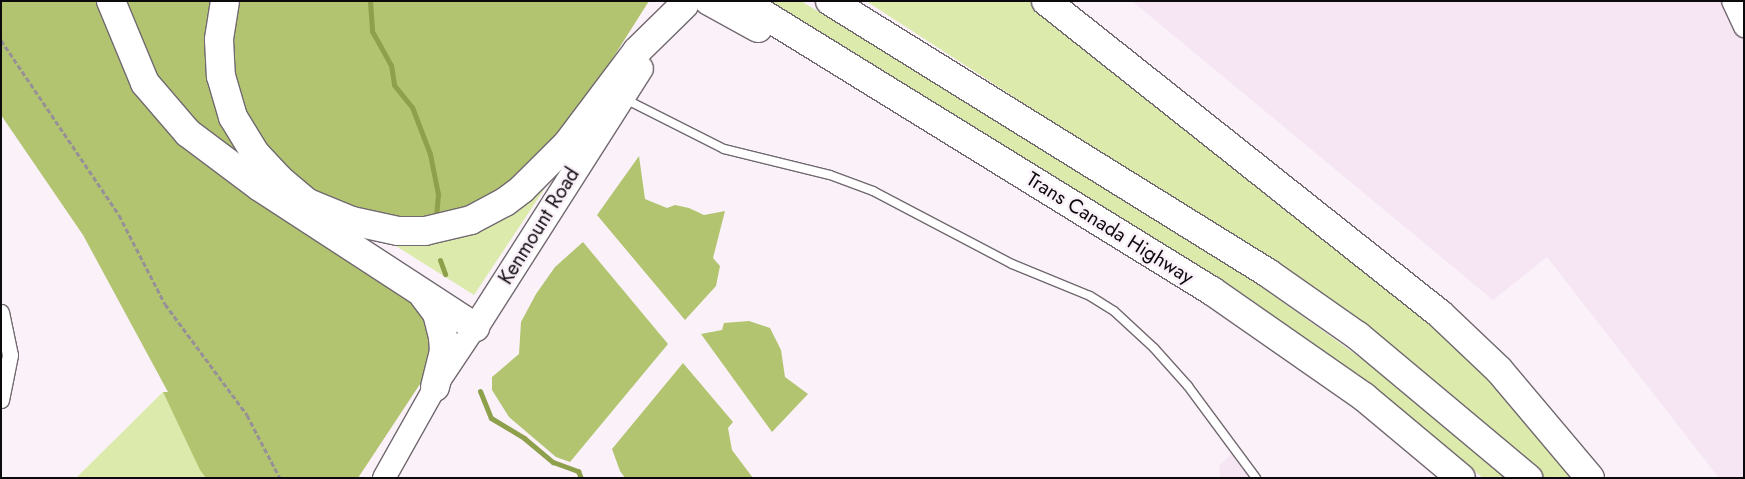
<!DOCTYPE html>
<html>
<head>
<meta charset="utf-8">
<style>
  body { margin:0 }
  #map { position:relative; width:1745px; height:479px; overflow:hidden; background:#faf1f9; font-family:Jost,sans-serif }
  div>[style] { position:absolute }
  .built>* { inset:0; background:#f6e6f4 }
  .green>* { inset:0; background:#dcebab }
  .forest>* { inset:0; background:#b2c470 }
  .stream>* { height:5px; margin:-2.5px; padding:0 2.5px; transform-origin:2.5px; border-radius:2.5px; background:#8fa04d }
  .path>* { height:3px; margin-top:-1.5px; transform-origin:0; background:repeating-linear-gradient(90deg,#979197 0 5px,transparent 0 7.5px) }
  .roads { filter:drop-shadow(1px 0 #726970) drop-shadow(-1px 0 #726970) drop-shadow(0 1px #726970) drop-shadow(0 -1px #726970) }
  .service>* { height:8px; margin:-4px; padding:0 4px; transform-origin:4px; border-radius:4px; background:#fff }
  .minor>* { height:15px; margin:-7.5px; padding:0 7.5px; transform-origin:7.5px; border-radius:7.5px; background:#fff }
  .tertiary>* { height:20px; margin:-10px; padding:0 10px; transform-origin:10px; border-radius:10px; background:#fff }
  .secondary>* { height:22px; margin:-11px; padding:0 11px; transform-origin:11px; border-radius:11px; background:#fff }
  .primary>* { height:25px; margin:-12.5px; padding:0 12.5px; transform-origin:12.5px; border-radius:12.5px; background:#fff }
  .motorway>* { height:28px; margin:-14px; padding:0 14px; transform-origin:14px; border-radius:14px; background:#fff }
  span { translate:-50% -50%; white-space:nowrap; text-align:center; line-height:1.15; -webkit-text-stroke:5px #faf1f9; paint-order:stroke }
  .street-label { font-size:20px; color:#0d0a0d }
  .frame { position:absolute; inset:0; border:2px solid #0d0a0d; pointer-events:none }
</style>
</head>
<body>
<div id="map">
  <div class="built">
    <i style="clip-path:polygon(1132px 1px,1744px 1px,1744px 478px,1719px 478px,1547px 257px,1493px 300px)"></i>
    <i style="clip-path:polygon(1232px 453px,1259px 478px,1220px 478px,1219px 466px)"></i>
  </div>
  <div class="green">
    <i style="clip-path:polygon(769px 1px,801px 1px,1227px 262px,1401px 387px,1507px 478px,1483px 478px,1388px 399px,1217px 279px)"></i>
    <i style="clip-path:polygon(866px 1px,1037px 1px,1444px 326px,1581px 478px,1542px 478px,1488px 429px,1249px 249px)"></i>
    <i style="clip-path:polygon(557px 170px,474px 295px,388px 241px)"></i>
    <i style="clip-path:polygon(163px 392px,206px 478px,76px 478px)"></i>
  </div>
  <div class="forest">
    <i style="clip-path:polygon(1px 1px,99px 1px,120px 62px,136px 89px,411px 299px,427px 319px,432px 350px,426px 375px,358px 478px,206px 478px,200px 470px,163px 392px,168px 392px,83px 235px,1px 115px)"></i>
    <i style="clip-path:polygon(120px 1px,214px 1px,258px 174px,163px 92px)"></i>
    <i style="clip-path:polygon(234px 1px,649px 1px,578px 113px,529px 169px,474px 207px,416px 221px,334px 205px,277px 164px,235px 95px,231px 14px)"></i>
    <i style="clip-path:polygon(639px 156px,645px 199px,667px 208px,675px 205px,689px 208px,704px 215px,725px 211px,713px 258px,720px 266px,716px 286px,685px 320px,597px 215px)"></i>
    <i style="clip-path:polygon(583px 242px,668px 344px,570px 462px,556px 457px,509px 417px,492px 390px,492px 377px,519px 354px,521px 322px,536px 294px,555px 267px)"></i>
    <i style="clip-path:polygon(749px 321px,770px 328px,781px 350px,785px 377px,808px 394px,772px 432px,701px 334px,722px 330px,724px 323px)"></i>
    <i style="clip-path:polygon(683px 363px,733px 422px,728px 428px,732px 450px,753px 478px,625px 478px,620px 471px,612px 449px)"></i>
  </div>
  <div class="stream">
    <i style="left:370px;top:1px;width:30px;rotate:86deg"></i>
    <i style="left:372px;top:31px;width:39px;rotate:61deg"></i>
    <i style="left:391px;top:65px;width:20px;rotate:81deg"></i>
    <i style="left:394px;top:85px;width:28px;rotate:51deg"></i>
    <i style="left:412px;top:107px;width:50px;rotate:69deg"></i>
    <i style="left:430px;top:154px;width:41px;rotate:78.7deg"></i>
    <i style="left:438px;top:194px;width:22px;rotate:95deg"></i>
    <i style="left:440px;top:260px;width:15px;rotate:70deg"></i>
    <i style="left:480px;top:391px;width:29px;rotate:68deg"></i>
    <i style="left:491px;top:418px;width:39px;rotate:31deg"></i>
    <i style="left:524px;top:438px;width:38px;rotate:40deg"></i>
    <i style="left:553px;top:462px;width:27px;rotate:20deg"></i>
    <i style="left:578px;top:471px;width:8px;rotate:67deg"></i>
  </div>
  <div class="path">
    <i style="left:1px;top:40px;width:211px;rotate:56deg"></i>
    <i style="left:119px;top:215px;width:100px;rotate:62.7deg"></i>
    <i style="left:165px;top:304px;width:138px;rotate:53.5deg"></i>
    <i style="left:247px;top:415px;width:71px;rotate:62.4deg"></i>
  </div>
  <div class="roads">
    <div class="service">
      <i style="left:625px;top:99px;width:111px;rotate:26.8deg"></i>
      <i style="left:724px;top:149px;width:109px;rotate:13.8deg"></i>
      <i style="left:830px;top:175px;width:46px;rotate:20.4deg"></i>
      <i style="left:873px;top:191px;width:157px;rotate:27.7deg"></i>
      <i style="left:1012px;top:264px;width:84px;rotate:22.3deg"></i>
      <i style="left:1090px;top:296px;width:28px;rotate:32deg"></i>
      <i style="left:1114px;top:311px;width:54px;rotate:42.8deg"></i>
      <i style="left:1154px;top:348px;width:51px;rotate:48.2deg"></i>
      <i style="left:1188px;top:386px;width:114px;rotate:53.5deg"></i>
    </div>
    <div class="minor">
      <i style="left:1px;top:312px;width:44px;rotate:78.2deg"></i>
      <i style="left:10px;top:355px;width:46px;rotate:101.3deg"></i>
    </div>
    <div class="tertiary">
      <i style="left:1732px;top:1px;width:29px;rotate:65deg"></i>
    </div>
    <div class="secondary">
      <i style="left:384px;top:478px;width:104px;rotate:-60.7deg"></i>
      <i style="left:435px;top:387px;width:72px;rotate:-56.3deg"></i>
    </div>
    <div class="primary">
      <i style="left:475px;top:327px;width:307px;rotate:-57.5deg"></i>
    </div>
    <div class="motorway">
      <i style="left:111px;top:1px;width:89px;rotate:67.5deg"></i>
      <i style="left:145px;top:83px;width:66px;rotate:49.3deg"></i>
      <i style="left:188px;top:133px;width:90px;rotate:36.9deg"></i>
      <i style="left:260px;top:187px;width:257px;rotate:33.1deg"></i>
      <i style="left:225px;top:1px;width:39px;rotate:99deg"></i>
      <i style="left:219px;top:40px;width:36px;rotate:87deg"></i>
      <i style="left:221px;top:76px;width:43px;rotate:73.7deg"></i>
      <i style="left:233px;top:117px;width:42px;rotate:58.6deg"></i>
      <i style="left:255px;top:153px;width:35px;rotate:47deg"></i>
      <i style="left:279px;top:179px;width:38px;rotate:40deg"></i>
      <i style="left:308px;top:203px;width:48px;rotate:22.2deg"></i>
      <i style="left:352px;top:221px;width:47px;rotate:12.3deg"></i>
      <i style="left:398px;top:231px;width:27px"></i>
      <i style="left:425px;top:231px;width:47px;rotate:-13.4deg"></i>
      <i style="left:471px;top:220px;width:38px;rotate:-28deg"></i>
      <i style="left:505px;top:202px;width:21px;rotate:-37deg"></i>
      <i style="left:522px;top:189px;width:65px;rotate:-45deg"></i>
      <i style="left:568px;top:143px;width:115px;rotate:-53.1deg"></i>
      <i style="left:637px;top:51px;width:66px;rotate:-44.4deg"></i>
      <i style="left:709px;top:1px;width:56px;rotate:28.9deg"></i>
      <i style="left:742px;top:1px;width:552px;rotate:31.68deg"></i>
      <i style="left:1212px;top:291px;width:185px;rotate:34.9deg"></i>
      <i style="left:1364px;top:397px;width:126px;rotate:39.9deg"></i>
      <i style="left:830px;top:1px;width:516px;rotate:31.84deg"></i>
      <i style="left:1268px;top:273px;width:110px;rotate:35deg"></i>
      <i style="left:1358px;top:336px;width:222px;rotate:39.9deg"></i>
      <i style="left:1046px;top:1px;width:503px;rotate:38.46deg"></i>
      <i style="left:1440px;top:314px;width:81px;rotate:43.5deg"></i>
      <i style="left:1499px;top:370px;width:141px;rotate:49.9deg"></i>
      <i style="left:424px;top:296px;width:21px;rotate:53deg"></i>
      <i style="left:437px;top:313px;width:25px;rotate:76deg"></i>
      <i style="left:443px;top:337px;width:14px;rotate:86deg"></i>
      <i style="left:444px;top:351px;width:37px;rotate:104deg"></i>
    </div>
  </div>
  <div class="street-label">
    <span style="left:539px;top:226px;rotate:-58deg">Kenmount Road</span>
    <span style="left:1110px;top:228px;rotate:32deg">Trans Canada Highway</span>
  </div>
  <div class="frame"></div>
</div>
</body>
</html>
